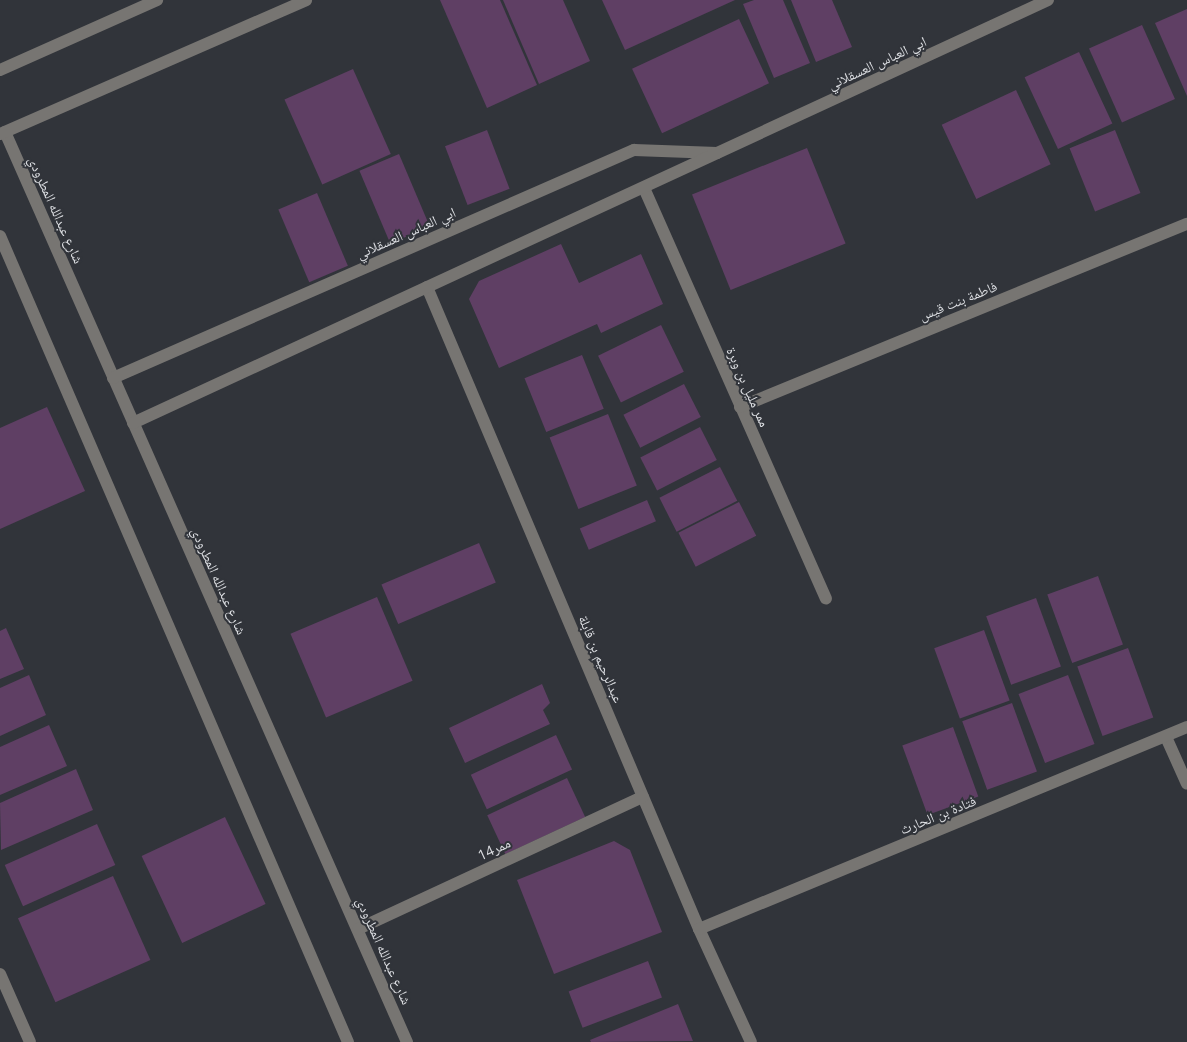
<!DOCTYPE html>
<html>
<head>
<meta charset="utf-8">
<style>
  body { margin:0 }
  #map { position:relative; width:1187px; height:1042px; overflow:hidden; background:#31343a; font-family:"Open Sans","Noto Naskh Arabic",sans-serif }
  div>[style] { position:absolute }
  .building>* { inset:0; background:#5f3f64; transform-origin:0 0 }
  .minor>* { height:12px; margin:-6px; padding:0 6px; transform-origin:6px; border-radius:6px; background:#777572 }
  span { translate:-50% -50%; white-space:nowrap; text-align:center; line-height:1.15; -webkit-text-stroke:4px #31343a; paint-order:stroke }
  .street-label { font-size:14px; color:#dcdee2 }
</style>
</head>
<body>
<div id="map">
  <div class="building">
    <i style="clip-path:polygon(440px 0,500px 0,537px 85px,487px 108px)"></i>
    <i style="clip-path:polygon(503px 0,563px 0,590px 61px,539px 84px)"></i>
    <i style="clip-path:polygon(602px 0,735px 0,625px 50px)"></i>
    <i style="clip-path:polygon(754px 0,783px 0,810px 63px,774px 78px,743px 4px)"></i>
    <i style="clip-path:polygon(791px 0,832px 0,852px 47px,816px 62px)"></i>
    <i style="clip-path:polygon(1187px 9px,1187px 96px,1155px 23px)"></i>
    <i style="left:739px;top:19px;width:71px;height:118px;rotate:65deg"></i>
    <i style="left:1142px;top:25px;width:81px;height:58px;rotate:66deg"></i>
    <i style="left:1079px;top:52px;width:79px;height:60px;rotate:65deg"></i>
    <i style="left:353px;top:69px;width:93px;height:75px;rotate:66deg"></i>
    <i style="left:1016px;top:90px;width:82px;height:82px;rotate:65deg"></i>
    <i style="left:487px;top:130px;width:63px;height:45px;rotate:69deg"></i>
    <i style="left:1115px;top:130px;width:68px;height:49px;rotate:68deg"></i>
    <i style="left:807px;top:148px;width:103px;height:124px;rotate:68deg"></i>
    <i style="left:399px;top:154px;width:79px;height:43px;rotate:67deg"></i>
    <i style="left:317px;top:193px;width:79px;height:42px;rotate:67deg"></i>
    <i style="clip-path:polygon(561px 244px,579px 283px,641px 254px,663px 304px,601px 333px,597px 324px,499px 368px,469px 299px,479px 281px)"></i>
    <i style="left:661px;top:325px;width:52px;height:70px;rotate:64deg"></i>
    <i style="left:582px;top:355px;width:58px;height:62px;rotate:68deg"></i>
    <i style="left:684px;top:384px;width:37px;height:68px;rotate:63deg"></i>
    <i style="clip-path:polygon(47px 407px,85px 491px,0 529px,0 428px)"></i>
    <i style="left:608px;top:414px;width:77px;height:63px;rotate:68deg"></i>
    <i style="left:700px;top:427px;width:37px;height:67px;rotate:63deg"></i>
    <i style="left:720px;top:467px;width:38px;height:68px;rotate:63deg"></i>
    <i style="left:647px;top:500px;width:23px;height:73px;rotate:67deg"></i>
    <i style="left:739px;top:502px;width:38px;height:68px;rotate:63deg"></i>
    <i style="left:479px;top:543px;width:43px;height:106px;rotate:67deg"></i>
    <i style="left:1098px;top:576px;width:73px;height:54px;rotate:70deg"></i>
    <i style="left:377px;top:597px;width:91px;height:94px;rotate:67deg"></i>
    <i style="left:1036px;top:598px;width:73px;height:53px;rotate:70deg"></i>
    <i style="clip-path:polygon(6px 628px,24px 669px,0 679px,0 631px)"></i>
    <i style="left:984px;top:630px;width:75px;height:53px;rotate:70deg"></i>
    <i style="left:1128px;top:648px;width:74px;height:54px;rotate:70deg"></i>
    <i style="clip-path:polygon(29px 675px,46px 715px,0 736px,0 688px)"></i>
    <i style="left:1068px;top:675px;width:74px;height:53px;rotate:69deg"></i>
    <i style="clip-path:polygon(542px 684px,550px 703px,543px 710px,550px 724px,465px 763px,449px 728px)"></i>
    <i style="left:1012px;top:703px;width:73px;height:53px;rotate:70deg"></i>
    <i style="clip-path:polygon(49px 725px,67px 766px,0 795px,0 747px)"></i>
    <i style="left:953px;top:727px;width:74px;height:54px;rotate:70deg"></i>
    <i style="left:556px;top:735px;width:38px;height:94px;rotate:65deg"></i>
    <i style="clip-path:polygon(76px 769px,93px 810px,1px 850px,0 803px)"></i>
    <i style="left:567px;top:778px;width:43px;height:88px;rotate:65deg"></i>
    <i style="left:225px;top:817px;width:96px;height:92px;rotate:65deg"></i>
    <i style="left:97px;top:824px;width:45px;height:101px;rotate:66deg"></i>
    <i style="clip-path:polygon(614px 841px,630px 850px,662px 932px,554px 974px,517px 880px)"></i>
    <i style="left:113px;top:876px;width:92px;height:104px;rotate:66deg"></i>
    <i style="left:648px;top:961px;width:39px;height:85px;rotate:69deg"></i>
    <i style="clip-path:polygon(678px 1004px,693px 1041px,591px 1042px,590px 1040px)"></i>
  </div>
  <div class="minor">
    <i style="left:0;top:70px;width:172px;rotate:-24deg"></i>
    <i style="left:5px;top:132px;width:995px;rotate:66.17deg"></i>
    <i style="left:0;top:134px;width:334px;rotate:-23.6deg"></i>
    <i style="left:644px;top:188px;width:449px;rotate:66.1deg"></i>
    <i style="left:0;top:236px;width:878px;rotate:66.65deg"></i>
    <i style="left:427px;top:287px;width:697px;rotate:67.04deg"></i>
    <i style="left:699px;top:929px;width:124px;rotate:65.3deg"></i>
    <i style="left:113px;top:378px;width:569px;rotate:-23.64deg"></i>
    <i style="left:634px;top:150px;width:83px;rotate:2.1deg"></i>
    <i style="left:740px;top:407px;width:483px;rotate:-22.3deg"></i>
    <i style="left:133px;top:423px;width:1008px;rotate:-24.81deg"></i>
    <i style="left:1166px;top:737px;width:51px;rotate:65.9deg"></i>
    <i style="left:358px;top:929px;width:314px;rotate:-24.9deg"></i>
    <i style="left:699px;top:929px;width:528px;rotate:-22.49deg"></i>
    <i style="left:0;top:974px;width:74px;rotate:66.2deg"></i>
  </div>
  <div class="street-label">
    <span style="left:877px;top:63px;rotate:-25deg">ابي العباس العسقلاني</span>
    <span style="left:56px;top:210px;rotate:66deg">شارع عبدالله المطرودي</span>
    <span style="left:406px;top:233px;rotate:-24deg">ابي العباس العسقلاني</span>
    <span style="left:958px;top:301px;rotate:-22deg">فاطمة بنت قيس</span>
    <span style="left:748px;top:387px;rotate:66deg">ممر مليل بن وبرة</span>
    <span style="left:219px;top:581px;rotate:66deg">شارع عبدالله المطرودي</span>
    <span style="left:601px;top:659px;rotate:67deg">عبدالرحيم بن قابلة</span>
    <span style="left:938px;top:815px;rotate:-22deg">فتادة بن الحارث</span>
    <span style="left:494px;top:849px;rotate:-25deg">ممر14</span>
    <span style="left:384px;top:951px;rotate:66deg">شارع عبدالله المطرودي</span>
  </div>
</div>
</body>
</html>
